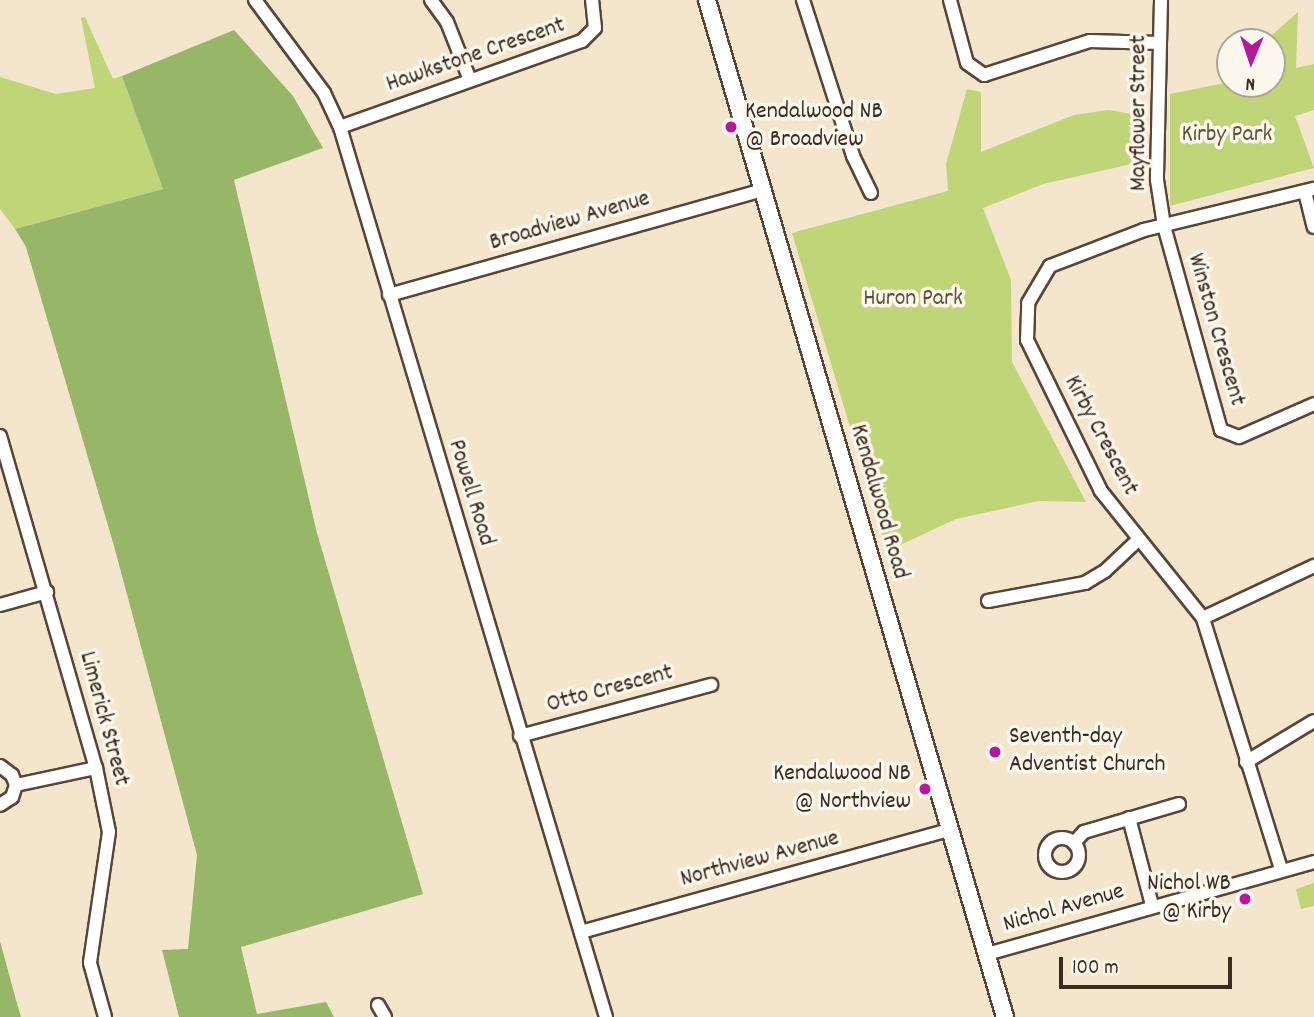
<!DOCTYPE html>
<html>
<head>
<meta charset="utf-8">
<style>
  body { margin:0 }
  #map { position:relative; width:1314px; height:1017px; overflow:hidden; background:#f3e6cc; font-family:Dekko,sans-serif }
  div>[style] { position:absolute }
  .green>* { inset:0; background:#c0d478 }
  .forest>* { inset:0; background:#98b668 }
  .roads { filter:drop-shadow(2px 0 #574638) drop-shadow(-2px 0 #574638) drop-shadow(0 2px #574638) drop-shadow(0 -2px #574638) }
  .minor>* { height:12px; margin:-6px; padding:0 6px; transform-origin:6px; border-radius:6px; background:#fff }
  .minor>.ring { margin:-6px; padding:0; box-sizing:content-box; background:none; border:12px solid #fff; border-radius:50% }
  .tertiary>* { height:16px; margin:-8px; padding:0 8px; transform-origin:8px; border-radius:8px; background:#fff }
  .dots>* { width:19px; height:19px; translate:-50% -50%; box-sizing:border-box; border:4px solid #fbf7ec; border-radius:50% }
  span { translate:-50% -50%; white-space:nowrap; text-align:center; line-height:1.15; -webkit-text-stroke:7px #fbf7ec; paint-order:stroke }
  .street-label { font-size:24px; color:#3b2a1e }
  .poi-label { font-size:24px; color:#3b2a1e }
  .left { translate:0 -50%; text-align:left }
  .right { translate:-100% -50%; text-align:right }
  .park-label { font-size:24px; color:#5c5434 }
  .north { position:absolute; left:1216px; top:28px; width:70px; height:70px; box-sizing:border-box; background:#fbf7ec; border:2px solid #aea59a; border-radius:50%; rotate:182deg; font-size:19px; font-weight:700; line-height:28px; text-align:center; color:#3b2a1e }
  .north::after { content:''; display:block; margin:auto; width:24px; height:32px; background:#b5179e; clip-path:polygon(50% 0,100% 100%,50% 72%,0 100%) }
  .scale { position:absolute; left:1059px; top:957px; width:173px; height:32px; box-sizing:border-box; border:4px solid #3b2a1e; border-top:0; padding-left:9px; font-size:21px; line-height:24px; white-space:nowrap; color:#3b2a1e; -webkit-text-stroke:5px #fbf7ec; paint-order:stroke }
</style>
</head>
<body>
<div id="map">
  <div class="green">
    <i style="clip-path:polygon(1298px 12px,1296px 68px,1314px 64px,1314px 110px,1295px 116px,1314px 168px,1170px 206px,1170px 94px,1230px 82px,1272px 84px,1272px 42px,1264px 42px)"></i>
    <i style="clip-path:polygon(85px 17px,113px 79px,122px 76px,163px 189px,15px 229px,0 209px,0 77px,56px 94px,95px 88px,81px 18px)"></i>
    <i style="clip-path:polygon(967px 89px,981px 92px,981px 152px,1074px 115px,1108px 110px,1139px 115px,1136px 163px,1043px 184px,983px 208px,1011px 280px,1012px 362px,1086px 502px,1039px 501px,956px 519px,887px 551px,792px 233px,948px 191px,946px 164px)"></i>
    <i style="clip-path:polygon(1314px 883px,1314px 906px,1301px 909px,1296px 889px)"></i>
  </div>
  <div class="forest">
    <i style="clip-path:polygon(234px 30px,293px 96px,323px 148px,234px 180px,317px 533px,423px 894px,241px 947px,257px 1014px,326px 1002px,334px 1017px,179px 1017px,162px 950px,188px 949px,197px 855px,114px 546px,26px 247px,15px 229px,163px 189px,122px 76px)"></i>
    <i style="clip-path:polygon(0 941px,16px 1000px,21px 1017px,0 1017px)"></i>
  </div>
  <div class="roads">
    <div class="minor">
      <i style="left:255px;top:0;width:116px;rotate:53.4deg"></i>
      <i style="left:324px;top:93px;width:38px;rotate:65deg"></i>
      <i style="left:340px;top:127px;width:929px;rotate:73.36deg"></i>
      <i style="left:431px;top:0;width:27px;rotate:54deg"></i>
      <i style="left:447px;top:22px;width:62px;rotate:68.4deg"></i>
      <i style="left:803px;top:0;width:164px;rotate:72.2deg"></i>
      <i style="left:853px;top:156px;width:41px;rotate:64.1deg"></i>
      <i style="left:950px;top:0;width:65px;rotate:74.9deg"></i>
      <i style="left:967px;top:63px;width:21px;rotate:35deg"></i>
      <i style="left:984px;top:75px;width:111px;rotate:-17.8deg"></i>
      <i style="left:1090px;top:41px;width:70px;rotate:1.6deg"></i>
      <i style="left:1161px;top:0;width:180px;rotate:91.3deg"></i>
      <i style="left:1157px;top:180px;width:47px;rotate:81.3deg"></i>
      <i style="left:1164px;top:226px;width:212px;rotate:74.4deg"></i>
      <i style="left:1221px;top:430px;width:19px;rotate:21deg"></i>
      <i style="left:1239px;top:437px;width:82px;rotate:-23.7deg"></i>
      <i style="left:340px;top:127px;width:257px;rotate:-19.6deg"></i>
      <i style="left:582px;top:41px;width:18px;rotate:-45deg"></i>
      <i style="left:595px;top:28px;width:28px;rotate:-96deg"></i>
      <i style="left:1305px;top:192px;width:36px;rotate:76deg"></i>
      <i style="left:389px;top:295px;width:387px;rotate:-15.7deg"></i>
      <i style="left:0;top:436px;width:346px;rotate:73.9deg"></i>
      <i style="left:96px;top:768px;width:65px;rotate:78.5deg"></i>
      <i style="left:109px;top:832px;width:132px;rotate:98.3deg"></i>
      <i style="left:90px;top:963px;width:56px;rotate:74.5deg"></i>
      <i style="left:988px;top:601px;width:99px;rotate:-10.5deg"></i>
      <i style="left:1085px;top:583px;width:23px;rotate:-31deg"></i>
      <i style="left:1105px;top:571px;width:45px;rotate:-43.2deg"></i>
      <i style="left:0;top:605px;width:49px;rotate:-15.5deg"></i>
      <i style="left:1203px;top:618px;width:123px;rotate:-25.1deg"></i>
      <i style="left:520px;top:736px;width:198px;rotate:-15deg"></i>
      <i style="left:1246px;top:762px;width:79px;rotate:-31.1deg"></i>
      <i style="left:0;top:766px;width:15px;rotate:37deg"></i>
      <i style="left:12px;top:775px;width:11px;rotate:68deg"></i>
      <i style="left:16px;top:785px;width:13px;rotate:108deg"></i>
      <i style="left:12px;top:797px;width:14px;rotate:146deg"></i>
      <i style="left:16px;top:785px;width:82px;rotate:-12deg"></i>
      <i style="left:1129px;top:818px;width:90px;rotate:75.2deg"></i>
      <i class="ring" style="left:1045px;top:838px;width:22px;height:22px"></i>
      <i style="left:1074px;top:843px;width:15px;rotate:-48deg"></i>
      <i style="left:1084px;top:832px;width:99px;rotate:-16.4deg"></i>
      <i style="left:1281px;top:869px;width:263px;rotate:-107.3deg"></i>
      <i style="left:1203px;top:618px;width:163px;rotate:-128.8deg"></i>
      <i style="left:1101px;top:491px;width:168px;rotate:-116.1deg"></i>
      <i style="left:1027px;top:340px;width:37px;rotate:-88deg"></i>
      <i style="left:1028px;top:303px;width:43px;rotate:-59.3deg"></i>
      <i style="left:1050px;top:266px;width:101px;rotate:-21deg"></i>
      <i style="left:1144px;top:230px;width:175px;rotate:-13.6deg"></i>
      <i style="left:581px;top:932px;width:383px;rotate:-15.5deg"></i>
      <i style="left:987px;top:954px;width:340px;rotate:-15.7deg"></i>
      <i style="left:378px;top:1005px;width:14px;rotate:60deg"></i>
    </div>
    <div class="tertiary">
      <i style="left:707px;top:0;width:1060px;rotate:73.67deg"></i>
    </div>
  </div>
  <div class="dots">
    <i style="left:731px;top:127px;background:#b5179e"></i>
    <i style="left:995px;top:752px;background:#b5179e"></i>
    <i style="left:925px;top:789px;background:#b5179e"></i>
    <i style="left:1245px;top:899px;background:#b5179e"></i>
  </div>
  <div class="street-label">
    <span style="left:476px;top:56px;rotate:-19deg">Hawkstone Crescent</span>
    <span style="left:1140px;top:113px;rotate:-90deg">Mayflower Street</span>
    <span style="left:570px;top:222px;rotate:-16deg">Broadview Avenue</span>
    <span style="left:1215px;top:330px;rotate:74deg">Winston Crescent</span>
    <span style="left:1100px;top:436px;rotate:62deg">Kirby Crescent</span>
    <span style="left:470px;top:493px;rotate:73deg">Powell Road</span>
    <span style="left:878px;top:502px;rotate:74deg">Kendalwood Road</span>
    <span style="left:610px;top:690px;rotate:-15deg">Otto Crescent</span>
    <span style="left:103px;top:719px;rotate:75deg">Limerick Street</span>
    <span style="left:760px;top:860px;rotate:-15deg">Northview Avenue</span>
    <span style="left:1064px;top:909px;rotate:-16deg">Nichol Avenue</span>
  </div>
  <div class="poi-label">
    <span class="left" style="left:745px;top:127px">Kendalwood NB<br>@ Broadview</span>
    <span class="left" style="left:1009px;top:752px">Seventh-day<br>Adventist Church</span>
    <span class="right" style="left:911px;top:789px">Kendalwood NB<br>@ Northview</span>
    <span class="right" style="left:1231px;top:899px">Nichol WB<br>@ Kirby</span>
  </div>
  <div class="park-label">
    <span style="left:1227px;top:136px">Kirby Park</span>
    <span style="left:913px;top:300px">Huron Park</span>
  </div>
  <div class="north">N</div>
  <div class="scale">100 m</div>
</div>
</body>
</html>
